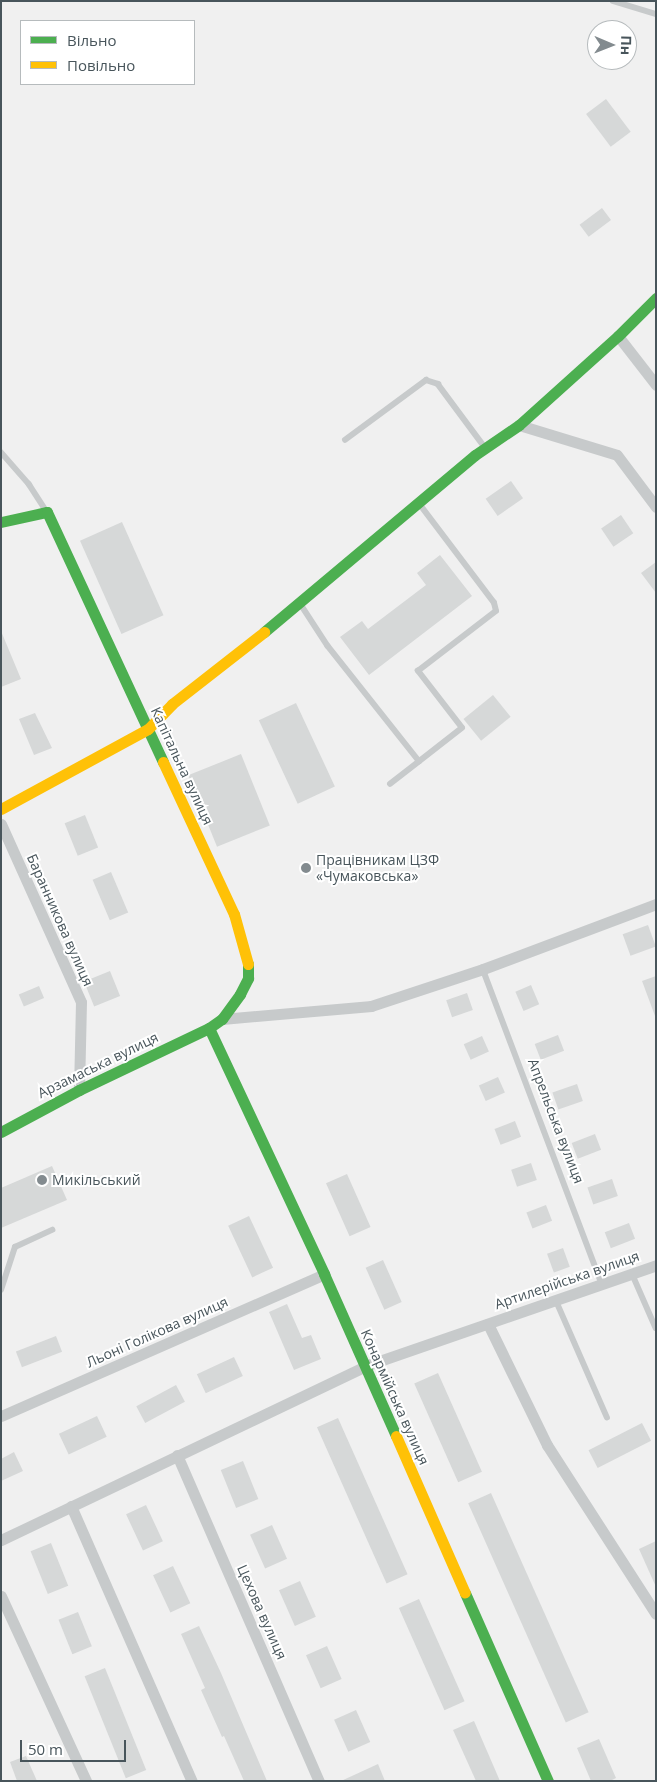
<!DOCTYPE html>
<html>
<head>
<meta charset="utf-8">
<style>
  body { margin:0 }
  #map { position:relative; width:657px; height:1782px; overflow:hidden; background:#f0f0f0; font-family:"Open Sans",sans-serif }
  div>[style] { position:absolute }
  .building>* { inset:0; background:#d6d8d8; transform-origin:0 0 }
  .lane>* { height:5.5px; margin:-2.75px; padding:0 2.75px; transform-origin:2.75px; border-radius:2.75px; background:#c7cacb }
  .street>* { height:11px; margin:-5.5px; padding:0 5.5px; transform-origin:5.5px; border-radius:5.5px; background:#c7cacb }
  .fast>* { height:11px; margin:-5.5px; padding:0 5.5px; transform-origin:5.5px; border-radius:5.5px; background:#4caf50 }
  .slow>* { height:11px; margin:-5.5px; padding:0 5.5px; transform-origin:5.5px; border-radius:5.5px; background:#ffc107 }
  .dots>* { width:14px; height:14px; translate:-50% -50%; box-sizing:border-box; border:2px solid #fff; border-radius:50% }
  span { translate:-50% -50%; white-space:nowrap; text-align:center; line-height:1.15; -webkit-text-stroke:4px #fff; paint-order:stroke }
  .street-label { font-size:14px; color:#48555b }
  .poi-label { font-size:14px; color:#48555b }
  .left { translate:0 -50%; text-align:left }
  .frame { position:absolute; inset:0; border:2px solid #48555b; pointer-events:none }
  .legend { position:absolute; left:20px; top:20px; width:175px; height:65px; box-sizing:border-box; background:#fff; border:1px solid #b6bbbd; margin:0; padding:6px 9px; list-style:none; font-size:15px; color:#48555b }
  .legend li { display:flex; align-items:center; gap:10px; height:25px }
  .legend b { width:25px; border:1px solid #b6bbbd }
  .north { position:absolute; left:587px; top:20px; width:50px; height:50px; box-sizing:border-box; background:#fff; border:1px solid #b6bbbd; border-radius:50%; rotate:91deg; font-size:14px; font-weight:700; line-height:20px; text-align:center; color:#48555b }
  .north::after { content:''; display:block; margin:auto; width:18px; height:22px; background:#838b8f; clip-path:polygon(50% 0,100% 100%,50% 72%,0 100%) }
  .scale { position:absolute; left:20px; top:1740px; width:106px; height:22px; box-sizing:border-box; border:2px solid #48555b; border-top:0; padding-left:6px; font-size:15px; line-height:18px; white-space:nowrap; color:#48555b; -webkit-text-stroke:4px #fff; paint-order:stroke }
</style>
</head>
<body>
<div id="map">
  <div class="building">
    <i style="left:606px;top:99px;width:41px;height:25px;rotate:53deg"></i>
    <i style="left:602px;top:208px;width:15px;height:28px;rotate:53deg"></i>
    <i style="left:511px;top:481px;width:21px;height:31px;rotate:55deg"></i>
    <i style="left:621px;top:515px;width:22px;height:24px;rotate:56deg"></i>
    <i style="left:122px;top:522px;width:102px;height:46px;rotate:66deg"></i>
    <i style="clip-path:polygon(440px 555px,472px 596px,369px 675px,340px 637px,362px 621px,368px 629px,426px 585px,417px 573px)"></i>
    <i style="clip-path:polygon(656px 562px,656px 593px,641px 573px)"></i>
    <i style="clip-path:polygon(1px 631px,21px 679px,1px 687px)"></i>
    <i style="left:493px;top:695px;width:28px;height:38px;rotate:51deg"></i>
    <i style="left:296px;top:703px;width:92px;height:41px;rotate:65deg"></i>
    <i style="clip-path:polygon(35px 713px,52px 748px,34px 755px,19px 719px)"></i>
    <i style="left:241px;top:754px;width:77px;height:57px;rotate:68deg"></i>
    <i style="left:85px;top:815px;width:35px;height:22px;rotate:68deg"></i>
    <i style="left:111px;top:872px;width:44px;height:20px;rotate:67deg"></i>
    <i style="left:648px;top:925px;width:23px;height:27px;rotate:70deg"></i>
    <i style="left:110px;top:971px;width:27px;height:28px;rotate:68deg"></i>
    <i style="clip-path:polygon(656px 976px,656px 1016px,655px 1016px,642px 981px)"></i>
    <i style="left:531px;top:985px;width:21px;height:17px;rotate:67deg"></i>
    <i style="left:39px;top:986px;width:13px;height:22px;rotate:67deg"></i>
    <i style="left:467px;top:993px;width:18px;height:22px;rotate:71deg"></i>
    <i style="left:558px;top:1035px;width:17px;height:25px;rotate:69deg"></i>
    <i style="left:482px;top:1036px;width:17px;height:20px;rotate:66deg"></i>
    <i style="left:498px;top:1077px;width:17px;height:21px;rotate:66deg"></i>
    <i style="left:577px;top:1084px;width:18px;height:26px;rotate:71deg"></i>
    <i style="left:515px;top:1121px;width:17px;height:22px;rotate:69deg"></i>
    <i style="left:595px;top:1134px;width:17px;height:25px;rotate:69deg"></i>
    <i style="left:531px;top:1163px;width:18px;height:21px;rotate:71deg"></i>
    <i style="clip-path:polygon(52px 1166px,67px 1200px,1px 1228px,1px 1188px)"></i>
    <i style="left:347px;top:1174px;width:58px;height:23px;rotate:66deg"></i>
    <i style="left:612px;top:1179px;width:18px;height:26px;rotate:71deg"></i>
    <i style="left:546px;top:1205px;width:17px;height:21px;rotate:69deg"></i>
    <i style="left:249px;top:1216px;width:57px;height:23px;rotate:65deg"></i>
    <i style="left:629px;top:1223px;width:17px;height:26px;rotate:69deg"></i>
    <i style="left:563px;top:1248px;width:20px;height:17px;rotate:70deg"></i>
    <i style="left:383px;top:1260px;width:46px;height:19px;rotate:66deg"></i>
    <i style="clip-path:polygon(287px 1304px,302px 1338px,311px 1335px,321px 1359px,294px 1370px,269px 1312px)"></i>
    <i style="left:56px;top:1336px;width:17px;height:43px;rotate:69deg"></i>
    <i style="left:234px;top:1357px;width:21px;height:41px;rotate:65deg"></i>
    <i style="left:438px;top:1373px;width:108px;height:26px;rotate:66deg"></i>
    <i style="left:176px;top:1385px;width:19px;height:45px;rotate:62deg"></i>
    <i style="left:97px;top:1416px;width:23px;height:42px;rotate:65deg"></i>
    <i style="left:338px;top:1418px;width:171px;height:23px;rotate:66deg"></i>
    <i style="left:642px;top:1423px;width:20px;height:60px;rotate:63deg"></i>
    <i style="clip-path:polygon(14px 1452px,23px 1471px,1px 1481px,1px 1459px)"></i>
    <i style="left:243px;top:1461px;width:41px;height:24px;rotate:68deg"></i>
    <i style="left:491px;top:1493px;width:240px;height:25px;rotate:66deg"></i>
    <i style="left:146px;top:1505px;width:40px;height:22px;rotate:65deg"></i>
    <i style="left:272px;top:1525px;width:37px;height:24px;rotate:66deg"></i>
    <i style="clip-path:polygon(656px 1541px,656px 1587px,639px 1549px)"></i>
    <i style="left:51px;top:1543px;width:46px;height:22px;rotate:68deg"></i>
    <i style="left:173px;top:1566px;width:41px;height:22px;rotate:65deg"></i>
    <i style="left:300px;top:1581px;width:39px;height:23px;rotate:66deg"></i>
    <i style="left:419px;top:1599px;width:112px;height:22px;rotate:66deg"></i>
    <i style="left:78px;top:1612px;width:37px;height:21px;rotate:68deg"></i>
    <i style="clip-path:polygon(199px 1626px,221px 1673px,267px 1781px,244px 1781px,224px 1736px,222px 1737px,201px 1690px,205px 1688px,181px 1634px)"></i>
    <i style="left:327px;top:1646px;width:36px;height:23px;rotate:66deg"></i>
    <i style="left:105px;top:1668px;width:110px;height:22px;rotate:68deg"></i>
    <i style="left:356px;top:1710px;width:35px;height:24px;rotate:66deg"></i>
    <i style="clip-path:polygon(474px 1721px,500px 1781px,476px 1781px,453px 1730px)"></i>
    <i style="clip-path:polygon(599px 1739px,616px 1778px,610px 1781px,591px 1781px,577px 1748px)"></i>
    <i style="clip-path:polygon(26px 1756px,37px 1781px,17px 1781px,10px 1762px)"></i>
    <i style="clip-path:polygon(378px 1764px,385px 1781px,341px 1781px)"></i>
  </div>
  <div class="lane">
    <i style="left:613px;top:1px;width:45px;rotate:16.8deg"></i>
    <i style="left:345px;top:440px;width:101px;rotate:-36.5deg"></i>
    <i style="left:426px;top:380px;width:13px;rotate:18deg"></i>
    <i style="left:438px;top:384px;width:77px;rotate:53.4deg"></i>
    <i style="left:1px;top:452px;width:43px;rotate:48.8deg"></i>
    <i style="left:29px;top:484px;width:31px;rotate:57deg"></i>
    <i style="left:300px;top:603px;width:51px;rotate:56.9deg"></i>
    <i style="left:328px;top:646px;width:147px;rotate:51.6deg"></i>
    <i style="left:390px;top:784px;width:91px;rotate:-37.9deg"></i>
    <i style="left:462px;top:728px;width:72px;rotate:-127.7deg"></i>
    <i style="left:418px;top:671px;width:98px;rotate:-37.6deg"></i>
    <i style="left:496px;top:611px;width:8px;rotate:-104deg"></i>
    <i style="left:494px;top:603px;width:124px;rotate:-127.1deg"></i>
    <i style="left:483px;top:969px;width:337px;rotate:69.3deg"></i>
    <i style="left:632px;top:1273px;width:60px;rotate:66.4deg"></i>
    <i style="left:1px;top:1290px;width:45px;rotate:-72deg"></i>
    <i style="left:15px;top:1247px;width:41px;rotate:-24.7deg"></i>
    <i style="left:556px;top:1300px;width:128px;rotate:66.4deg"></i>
  </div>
  <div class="street">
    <i style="left:618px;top:336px;width:62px;rotate:52.2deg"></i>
    <i style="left:519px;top:425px;width:102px;rotate:17deg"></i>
    <i style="left:617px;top:455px;width:65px;rotate:53.1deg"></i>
    <i style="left:1px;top:824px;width:195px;rotate:65.8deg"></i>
    <i style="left:81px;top:1002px;width:88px;rotate:91.3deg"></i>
    <i style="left:222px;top:1019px;width:150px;rotate:-5deg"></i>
    <i style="left:371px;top:1006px;width:118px;rotate:-18.3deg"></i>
    <i style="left:483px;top:969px;width:185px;rotate:-20.6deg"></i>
    <i style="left:488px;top:1324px;width:135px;rotate:64deg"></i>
    <i style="left:547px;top:1445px;width:201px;rotate:57.2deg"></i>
    <i style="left:1px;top:1416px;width:353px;rotate:-23.7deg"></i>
    <i style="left:177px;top:1455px;width:356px;rotate:66.5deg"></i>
    <i style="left:71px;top:1506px;width:300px;rotate:66.3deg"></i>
    <i style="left:1px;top:1540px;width:403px;rotate:-25.5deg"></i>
    <i style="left:365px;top:1366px;width:308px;rotate:-19.1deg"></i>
    <i style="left:1px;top:1596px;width:204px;rotate:65.3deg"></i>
  </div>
  <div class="fast">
    <i style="left:1px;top:522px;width:47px;rotate:-12.3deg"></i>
    <i style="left:47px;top:512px;width:276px;rotate:65.1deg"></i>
    <i style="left:264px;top:632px;width:275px;rotate:-40deg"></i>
    <i style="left:475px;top:455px;width:53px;rotate:-34.3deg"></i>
    <i style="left:519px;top:425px;width:133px;rotate:-42deg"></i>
    <i style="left:618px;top:336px;width:54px;rotate:-45deg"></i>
    <i style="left:209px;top:1028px;width:272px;rotate:64.9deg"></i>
    <i style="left:324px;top:1274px;width:177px;rotate:66deg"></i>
    <i style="left:1px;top:1132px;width:89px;rotate:-28.3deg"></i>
    <i style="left:79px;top:1090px;width:144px;rotate:-25.5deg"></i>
    <i style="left:209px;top:1028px;width:16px;rotate:-35deg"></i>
    <i style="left:222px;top:1019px;width:31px;rotate:-54deg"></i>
    <i style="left:240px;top:994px;width:18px;rotate:-63deg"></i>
    <i style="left:248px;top:978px;width:14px;rotate:-90deg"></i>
    <i style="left:465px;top:1593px;width:206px;rotate:66.2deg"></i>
  </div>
  <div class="slow">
    <i style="left:163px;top:762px;width:168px;rotate:65deg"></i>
    <i style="left:234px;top:914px;width:52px;rotate:74.4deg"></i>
    <i style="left:1px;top:809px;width:167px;rotate:-28.6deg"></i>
    <i style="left:148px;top:729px;width:35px;rotate:-46deg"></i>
    <i style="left:172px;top:704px;width:117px;rotate:-38deg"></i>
    <i style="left:396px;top:1436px;width:171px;rotate:66.3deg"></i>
  </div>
  <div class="dots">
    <i style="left:306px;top:868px;background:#838b8f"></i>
    <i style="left:42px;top:1180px;background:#838b8f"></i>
  </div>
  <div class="street-label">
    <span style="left:182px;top:766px;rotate:65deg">Капітальна вулиця</span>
    <span style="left:60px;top:920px;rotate:66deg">Баранникова вулиця</span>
    <span style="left:98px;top:1065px;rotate:-26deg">Арзамаська вулиця</span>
    <span style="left:556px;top:1121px;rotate:69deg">Апрельська вулиця</span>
    <span style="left:567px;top:1280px;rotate:-19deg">Артилерійська вулиця</span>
    <span style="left:157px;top:1332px;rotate:-24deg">Льоні Голікова вулиця</span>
    <span style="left:395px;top:1397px;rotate:66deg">Конармійська вулиця</span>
    <span style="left:262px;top:1612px;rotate:66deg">Цехова вулиця</span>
  </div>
  <div class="poi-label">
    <span class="left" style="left:316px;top:868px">Працівникам ЦЗФ<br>«Чумаковська»</span>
    <span class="left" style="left:52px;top:1180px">Микільський</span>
  </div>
  <div class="frame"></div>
  <ul class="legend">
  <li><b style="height:6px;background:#4caf50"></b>Вільно</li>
  <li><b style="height:6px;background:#ffc107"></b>Повільно</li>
  </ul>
  <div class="north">Пн</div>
  <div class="scale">50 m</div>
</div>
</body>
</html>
